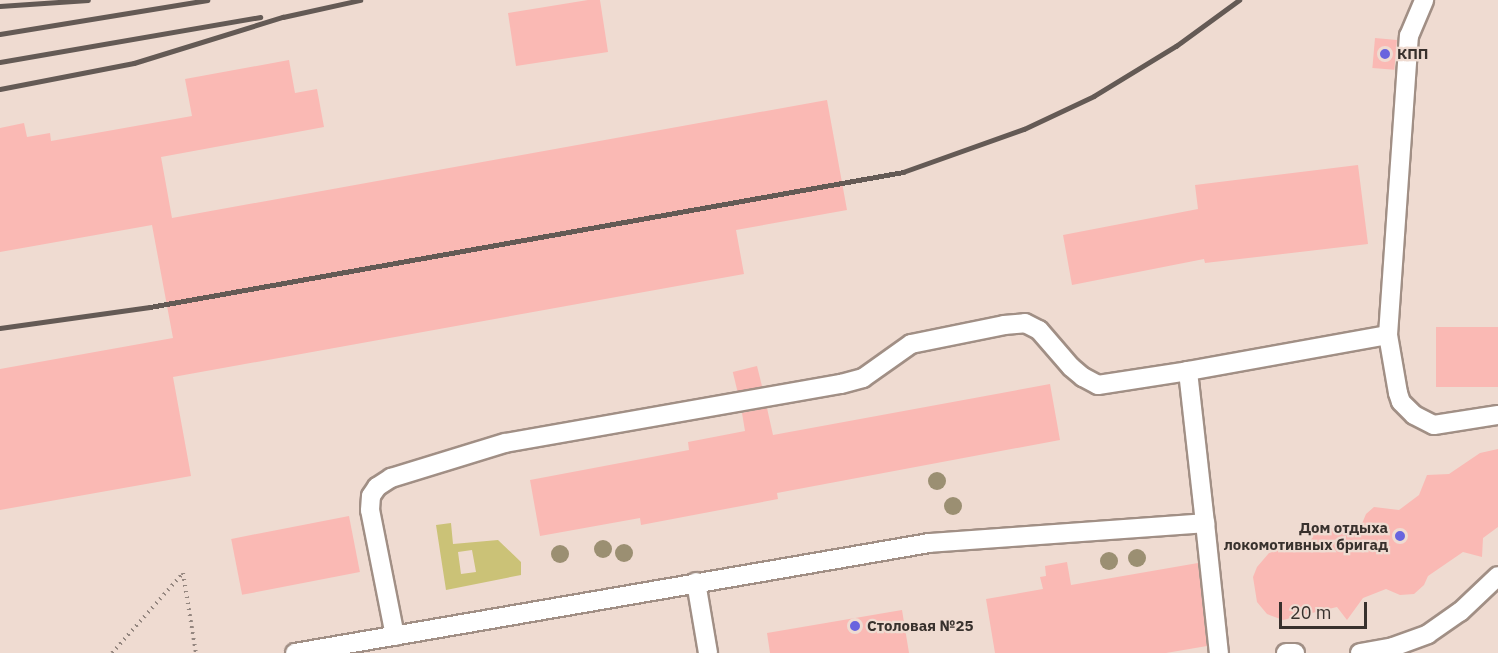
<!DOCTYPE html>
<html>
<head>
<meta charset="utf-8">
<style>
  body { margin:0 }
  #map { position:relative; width:1498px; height:653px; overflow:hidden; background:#efdbd1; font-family:"IBM Plex Sans",sans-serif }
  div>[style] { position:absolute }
  .green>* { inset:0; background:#cbc277 }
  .building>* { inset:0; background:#fab9b4; transform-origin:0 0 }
  .path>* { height:4px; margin-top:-2px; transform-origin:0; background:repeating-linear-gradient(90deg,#94867f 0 1.5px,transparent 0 6px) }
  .roads { filter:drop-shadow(2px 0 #a18f85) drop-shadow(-2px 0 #a18f85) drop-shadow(0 2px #a18f85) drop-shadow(0 -2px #a18f85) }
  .lane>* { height:18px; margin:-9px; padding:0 9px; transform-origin:9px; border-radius:9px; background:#fff }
  .rail>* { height:4.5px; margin:-2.25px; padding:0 2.25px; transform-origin:2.25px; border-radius:2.25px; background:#645a55 }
  .trees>* { width:18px; height:18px; margin:-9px; border-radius:50%; background:#9b8f72 }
  .dots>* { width:16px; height:16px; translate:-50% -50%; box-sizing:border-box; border:3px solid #efdbd1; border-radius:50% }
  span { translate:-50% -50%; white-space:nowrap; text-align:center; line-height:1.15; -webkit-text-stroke:4.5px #efdbd1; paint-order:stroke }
  .poi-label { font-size:15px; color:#38312d; font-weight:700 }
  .left { translate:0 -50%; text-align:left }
  .right { translate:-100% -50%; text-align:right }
  .scale { position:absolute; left:1279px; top:602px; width:88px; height:27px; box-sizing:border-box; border:3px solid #38312d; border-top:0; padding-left:8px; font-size:18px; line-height:21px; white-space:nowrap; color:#38312d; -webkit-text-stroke:4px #efdbd1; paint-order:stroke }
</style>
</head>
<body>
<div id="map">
  <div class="green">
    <i style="clip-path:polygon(evenodd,451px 523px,453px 544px,498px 540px,521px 562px,521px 575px,446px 590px,436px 525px,451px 523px,472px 550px,476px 572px,461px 574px,458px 552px,472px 550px)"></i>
  </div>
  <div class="building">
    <i style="clip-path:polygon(588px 0,600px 0,608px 52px,516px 66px,508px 13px)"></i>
    <i style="left:1375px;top:38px;width:22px;height:30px;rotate:5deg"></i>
    <i style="clip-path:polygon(289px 60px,295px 93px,317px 89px,324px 127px,161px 157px,172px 218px,827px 100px,847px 210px,736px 230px,744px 274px,173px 377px,191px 476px,0 510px,0 369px,173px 338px,152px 225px,0 252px,0 128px,24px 123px,27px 137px,50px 133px,51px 141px,192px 116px,185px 79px)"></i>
    <i style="clip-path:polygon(1358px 165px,1368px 244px,1205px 263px,1204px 259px,1072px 285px,1063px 235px,1198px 209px,1195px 185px)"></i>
    <i style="left:1498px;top:327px;width:60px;height:62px;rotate:90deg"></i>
    <i style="left:757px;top:366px;width:21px;height:25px;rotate:76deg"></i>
    <i style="clip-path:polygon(1050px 384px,1060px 440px,777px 493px,778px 499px,641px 525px,640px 518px,540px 536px,530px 480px,689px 450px,688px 442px,745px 431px,742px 413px,767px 408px,773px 435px)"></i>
    <i style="clip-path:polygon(1498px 449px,1498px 527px,1483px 538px,1482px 557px,1463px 552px,1428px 576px,1424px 585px,1414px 594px,1400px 595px,1386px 589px,1363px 598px,1347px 620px,1337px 607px,1283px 620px,1267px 614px,1257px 602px,1253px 577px,1257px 567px,1269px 553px,1311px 540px,1320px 522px,1335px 530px,1361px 526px,1366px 514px,1374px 507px,1399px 510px,1419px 495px,1427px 475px,1449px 474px,1480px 453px)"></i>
    <i style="left:349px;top:516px;width:57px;height:120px;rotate:79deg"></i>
    <i style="clip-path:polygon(1067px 562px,1071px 585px,1198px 563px,1207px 646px,1166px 653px,995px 653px,986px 599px,1043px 589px,1040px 577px,1046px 576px,1045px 566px)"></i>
    <i style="clip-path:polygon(902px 610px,909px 653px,770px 653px,767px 633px)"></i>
  </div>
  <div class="path">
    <i style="left:112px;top:653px;width:107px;rotate:-48.4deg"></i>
    <i style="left:183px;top:573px;width:81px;rotate:80.8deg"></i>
  </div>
  <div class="roads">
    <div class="lane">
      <i style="left:1388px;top:335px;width:59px;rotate:80.2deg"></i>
      <i style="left:1398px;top:393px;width:9px;rotate:72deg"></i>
      <i style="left:1401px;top:402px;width:18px;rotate:45deg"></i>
      <i style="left:1414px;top:415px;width:22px;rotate:27deg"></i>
      <i style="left:1434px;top:425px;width:65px;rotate:-8.9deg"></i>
      <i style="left:1205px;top:523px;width:131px;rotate:83.9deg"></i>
      <i style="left:696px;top:582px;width:72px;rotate:80.4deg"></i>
      <i style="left:395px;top:636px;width:128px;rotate:-101.2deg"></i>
      <i style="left:370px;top:510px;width:14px;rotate:-86deg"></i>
      <i style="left:371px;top:496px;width:11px;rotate:-56deg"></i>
      <i style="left:377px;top:487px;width:17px;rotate:-33deg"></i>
      <i style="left:391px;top:478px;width:119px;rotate:-17.1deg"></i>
      <i style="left:505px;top:443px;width:341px;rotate:-10deg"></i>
      <i style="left:841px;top:384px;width:23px;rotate:-15deg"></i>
      <i style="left:863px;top:378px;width:59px;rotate:-35.3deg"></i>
      <i style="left:911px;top:344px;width:95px;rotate:-11.5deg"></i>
      <i style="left:1004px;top:325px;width:21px;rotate:-5deg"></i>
      <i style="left:1025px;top:323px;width:16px;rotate:27deg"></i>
      <i style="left:1039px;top:330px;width:49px;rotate:49.1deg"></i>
      <i style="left:1071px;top:367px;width:16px;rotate:40deg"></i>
      <i style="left:1083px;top:377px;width:17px;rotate:28deg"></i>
      <i style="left:1098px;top:385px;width:91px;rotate:-8.8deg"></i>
      <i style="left:295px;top:653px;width:643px;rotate:-9.84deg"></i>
      <i style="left:929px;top:543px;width:277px;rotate:-4.1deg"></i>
      <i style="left:1205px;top:523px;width:153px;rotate:-96.4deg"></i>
      <i style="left:1188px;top:371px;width:203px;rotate:-10.2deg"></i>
      <i style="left:1388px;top:335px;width:300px;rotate:-86deg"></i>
      <i style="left:1409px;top:36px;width:39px;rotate:-67deg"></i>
      <i style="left:1286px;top:653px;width:9px"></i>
      <i style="left:1360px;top:653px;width:34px;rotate:-10deg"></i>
      <i style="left:1393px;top:647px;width:37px;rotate:-20deg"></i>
      <i style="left:1428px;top:634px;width:39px;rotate:-35deg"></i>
      <i style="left:1460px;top:612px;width:52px;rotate:-43.5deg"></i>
    </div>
  </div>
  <div class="rail">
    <i style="left:0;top:6px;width:88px;rotate:-3.9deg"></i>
    <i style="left:0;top:34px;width:210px;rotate:-9.3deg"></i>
    <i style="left:0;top:62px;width:264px;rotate:-9.8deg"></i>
    <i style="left:0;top:89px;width:136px;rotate:-11deg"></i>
    <i style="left:134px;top:63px;width:156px;rotate:-17.2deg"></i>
    <i style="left:283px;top:17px;width:79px;rotate:-12.4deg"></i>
    <i style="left:0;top:328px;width:151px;rotate:-8deg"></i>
    <i style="left:150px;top:307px;width:765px;rotate:-10.16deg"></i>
    <i style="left:903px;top:172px;width:128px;rotate:-19.6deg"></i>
    <i style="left:1024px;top:129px;width:77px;rotate:-25.2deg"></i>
    <i style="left:1094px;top:96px;width:96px;rotate:-31.4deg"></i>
    <i style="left:1176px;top:46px;width:78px;rotate:-36.1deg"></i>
  </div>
  <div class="trees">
    <i style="left:937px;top:481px"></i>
    <i style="left:953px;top:506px"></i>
    <i style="left:603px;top:549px"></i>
    <i style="left:624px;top:553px"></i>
    <i style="left:560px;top:554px"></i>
    <i style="left:1137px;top:558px"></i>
    <i style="left:1109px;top:561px"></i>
  </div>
  <div class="dots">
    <i style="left:1385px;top:54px;background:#6964de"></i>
    <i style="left:1400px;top:536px;background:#6964de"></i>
    <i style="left:855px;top:626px;background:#6964de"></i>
  </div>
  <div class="poi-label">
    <span class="left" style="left:1397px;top:54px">КПП</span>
    <span class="right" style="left:1388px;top:536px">Дом отдыха<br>локомотивных бригад</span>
    <span class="left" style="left:867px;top:626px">Столовая №25</span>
  </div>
  <div class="scale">20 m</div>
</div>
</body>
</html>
